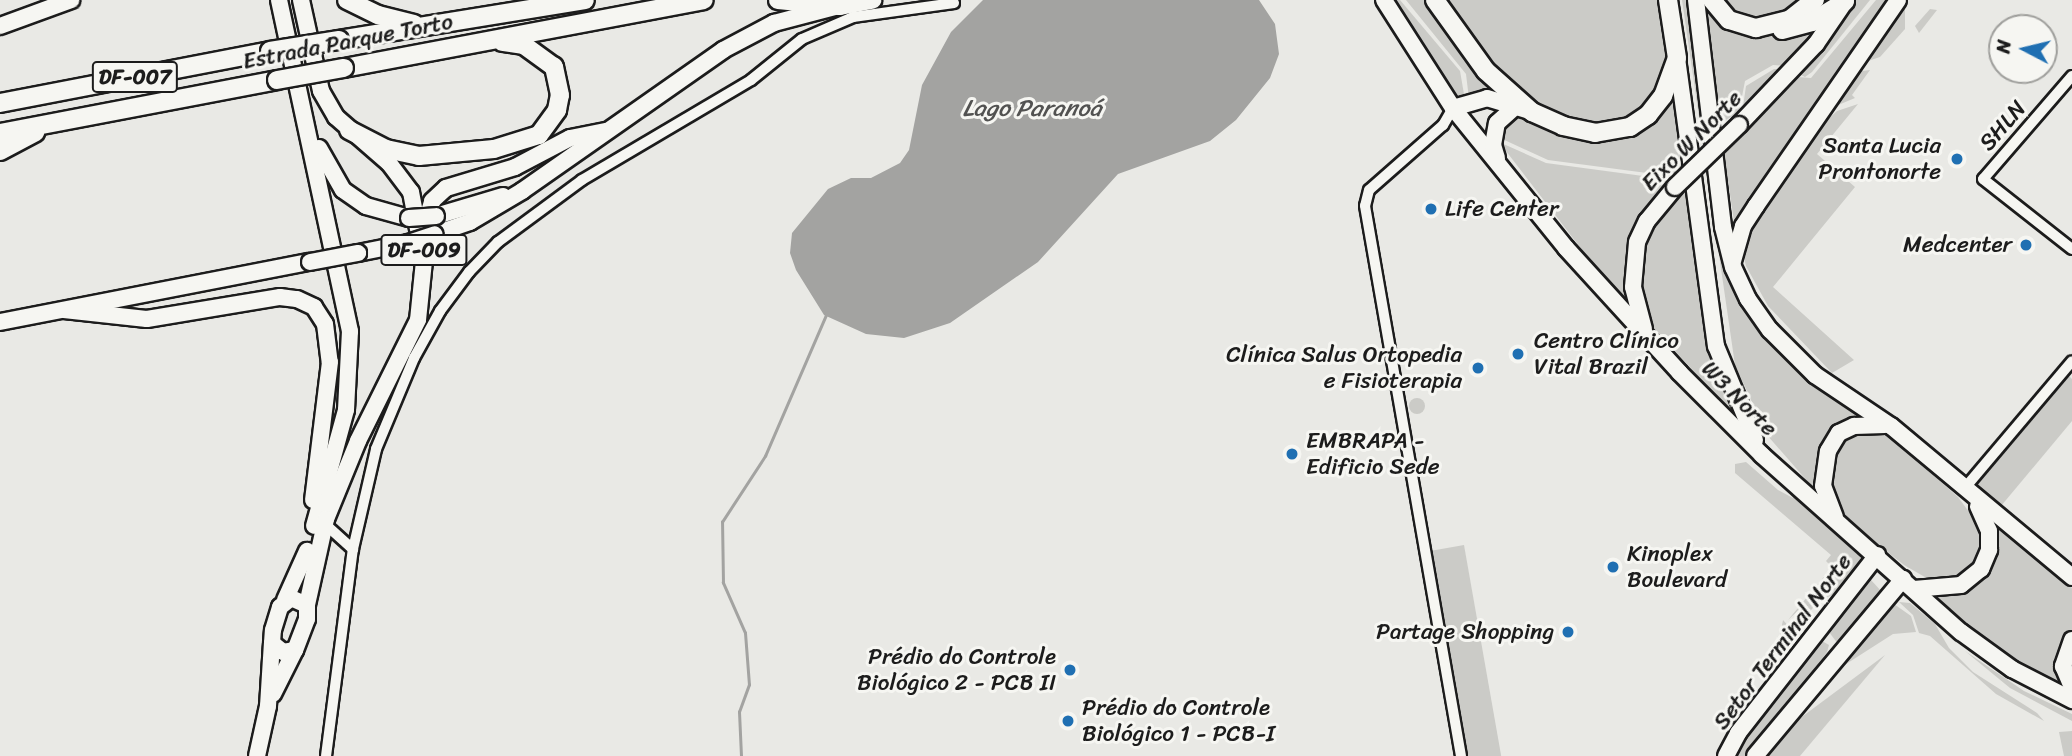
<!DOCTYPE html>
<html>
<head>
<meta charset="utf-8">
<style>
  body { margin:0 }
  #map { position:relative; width:2072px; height:756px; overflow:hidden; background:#e9e9e5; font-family:Sriracha,sans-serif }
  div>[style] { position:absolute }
  .green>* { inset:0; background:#cbcbc7; transform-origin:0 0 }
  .round { border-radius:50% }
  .water>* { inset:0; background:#a3a3a1 }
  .stream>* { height:2.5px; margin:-1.25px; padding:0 1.25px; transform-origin:1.25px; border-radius:1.25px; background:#a3a3a1 }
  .roads { filter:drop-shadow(2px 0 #1c1c1c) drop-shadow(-2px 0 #1c1c1c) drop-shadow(0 2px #1c1c1c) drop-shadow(0 -2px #1c1c1c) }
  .street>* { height:10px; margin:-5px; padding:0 5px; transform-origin:5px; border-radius:5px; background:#f6f6f2 }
  .primary>* { height:16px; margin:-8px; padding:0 8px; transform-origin:8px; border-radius:8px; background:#f6f6f2 }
  .highway>* { height:18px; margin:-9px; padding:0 9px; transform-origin:9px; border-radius:9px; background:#f6f6f2 }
  .bridges { filter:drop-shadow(2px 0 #1c1c1c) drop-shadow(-2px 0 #1c1c1c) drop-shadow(0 2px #1c1c1c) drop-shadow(0 -2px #1c1c1c) }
  .primary-bridge>* { height:16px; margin:-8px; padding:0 8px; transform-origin:8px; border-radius:8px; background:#f6f6f2 }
  .highway-bridge>* { height:18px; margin:-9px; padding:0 9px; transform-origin:9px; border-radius:9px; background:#f6f6f2 }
  .dots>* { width:19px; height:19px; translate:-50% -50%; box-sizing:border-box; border:4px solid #f6f6f2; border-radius:50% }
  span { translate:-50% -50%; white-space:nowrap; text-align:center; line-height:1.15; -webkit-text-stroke:6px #f6f6f2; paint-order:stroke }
  .shield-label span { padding:2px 5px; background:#f6f6f2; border:2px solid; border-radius:5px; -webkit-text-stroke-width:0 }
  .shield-label { font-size:21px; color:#1c1c1c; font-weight:700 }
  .street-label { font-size:23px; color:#1c1c1c }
  .poi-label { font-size:23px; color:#1c1c1c }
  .right { translate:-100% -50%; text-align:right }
  .left { translate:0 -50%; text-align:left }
  .water-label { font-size:24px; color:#525251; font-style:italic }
  .north { position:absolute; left:1988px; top:14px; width:70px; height:70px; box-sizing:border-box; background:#f6f6f2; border:2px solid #9f9f9c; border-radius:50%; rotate:277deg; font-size:19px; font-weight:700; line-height:28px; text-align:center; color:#1c1c1c }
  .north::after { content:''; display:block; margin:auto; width:24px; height:32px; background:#1f6fb2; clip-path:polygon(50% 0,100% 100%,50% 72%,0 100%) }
</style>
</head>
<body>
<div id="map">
  <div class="green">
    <i style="clip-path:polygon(1391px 0,1400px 0,1460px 71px,1465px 100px,1460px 102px)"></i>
    <i style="clip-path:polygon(1406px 0,1424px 0,1464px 61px,1504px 97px,1469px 99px,1466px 74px)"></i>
    <i style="clip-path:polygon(1438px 0,1661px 0,1667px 59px,1664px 76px,1636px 114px,1618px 123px,1583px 125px,1550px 112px,1496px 75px)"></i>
    <i style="clip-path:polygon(1682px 0,1687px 0,1715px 218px,1729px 281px,1756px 327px,1782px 356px,1810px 381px,1871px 417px,1826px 442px,1817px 467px,1822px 498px,1767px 435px,1735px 365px)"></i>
    <i style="clip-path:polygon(1715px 0,1805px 0,1790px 12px,1748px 23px)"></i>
    <i style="clip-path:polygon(1854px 0,1870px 0,1812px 72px,1805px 77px,1799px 74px)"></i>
    <i style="clip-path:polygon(1876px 0,1891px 0,1735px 228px,1723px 147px,1797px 77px,1811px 78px)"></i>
    <i style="clip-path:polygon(1905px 1px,1905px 29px,1880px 57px,1862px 63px)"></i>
    <i style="clip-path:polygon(1705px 8px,1725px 28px,1756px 36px,1803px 29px,1828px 17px,1789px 66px,1773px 65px,1745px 81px,1739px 112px,1721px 123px)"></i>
    <i style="clip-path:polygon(1930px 9px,1937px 10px,1919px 33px,1915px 26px)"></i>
    <i style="clip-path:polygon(1774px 69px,1786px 69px,1748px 107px,1743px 107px,1746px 86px)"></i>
    <i style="clip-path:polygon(1870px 70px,1852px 95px,1855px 98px,1831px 108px,1855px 72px)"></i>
    <i style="clip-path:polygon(1675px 71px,1713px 354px,1735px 416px,1651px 325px,1638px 289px,1644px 235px,1683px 188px,1679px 171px,1670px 176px,1548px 160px,1498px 137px,1498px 130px,1513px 116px,1558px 134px,1627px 134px)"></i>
    <i style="clip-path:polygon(1858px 104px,1817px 154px,1855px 187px,1773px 287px,1854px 360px,1832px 373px,1768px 306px,1746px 266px,1742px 249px,1744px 238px,1812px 134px,1837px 111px)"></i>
    <i style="clip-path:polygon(1499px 142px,1546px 163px,1673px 180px,1646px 207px,1631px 236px,1625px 263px,1628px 303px,1596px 268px)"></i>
    <i style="clip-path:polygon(2066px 373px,2072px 379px,2072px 421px,2001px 506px,1975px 484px)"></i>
    <i class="round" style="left:1409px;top:398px;width:16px;height:16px"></i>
    <i style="clip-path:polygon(1882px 430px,1958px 497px,1980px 527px,1979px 555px,1962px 575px,1930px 580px,1904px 565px,1851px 523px,1830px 493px,1831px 453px,1836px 445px,1855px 431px)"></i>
    <i style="clip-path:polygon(1746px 462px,1778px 490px,1793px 498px,1796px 493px,1861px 558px,1839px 591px,1817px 603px,1796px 628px,1793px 625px,1808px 607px,1805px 604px,1788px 620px,1832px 567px,1826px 561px,1831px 555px,1735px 473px,1735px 464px)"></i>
    <i style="clip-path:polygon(1993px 521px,2072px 588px,2072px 632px,2059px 649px,2057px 665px,2064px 690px,1974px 634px,1930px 595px,1960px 592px,1997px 542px)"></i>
    <i style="left:1464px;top:545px;width:215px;height:33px;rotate:80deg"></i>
    <i style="clip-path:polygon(1871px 580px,1882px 592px,1838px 644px,1829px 632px)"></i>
    <i style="clip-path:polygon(1899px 602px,1910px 603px,1935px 624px,1949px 648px,1973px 672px,2037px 713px,2044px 721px,1996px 694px,1930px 636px,1919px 633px,1913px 615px)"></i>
    <i style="clip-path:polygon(1894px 604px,1911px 616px,1916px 632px,1893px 634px,1843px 666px)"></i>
    <i style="clip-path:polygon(1783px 620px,1794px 632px,1763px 663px,1780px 635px)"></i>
    <i style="clip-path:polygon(1822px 641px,1829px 645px,1827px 652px,1749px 756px,1732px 756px,1749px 728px)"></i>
    <i style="clip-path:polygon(1962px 644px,2017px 682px,2072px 711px,2014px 682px)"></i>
    <i style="clip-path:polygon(1965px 651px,2024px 691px,2072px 714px,2072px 721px,2010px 688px)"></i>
    <i style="clip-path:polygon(1885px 655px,1800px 756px,1769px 756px,1799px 719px)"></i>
    <i style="clip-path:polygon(2072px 731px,2072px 756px,2064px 756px,2059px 732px)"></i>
  </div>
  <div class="water">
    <i style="clip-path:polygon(983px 0,1259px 0,1275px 24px,1279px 54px,1270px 78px,1236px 120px,1210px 141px,1118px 174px,1038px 262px,950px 323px,904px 338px,866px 334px,824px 315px,796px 270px,790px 253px,792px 233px,828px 189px,851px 178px,871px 178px,900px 163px,909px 150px,922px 85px,951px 32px)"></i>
  </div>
  <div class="stream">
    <i style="left:741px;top:756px;width:44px;rotate:-92.6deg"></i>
    <i style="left:739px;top:712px;width:29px;rotate:-70deg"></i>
    <i style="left:749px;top:685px;width:52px;rotate:-94.4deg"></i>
    <i style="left:745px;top:633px;width:55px;rotate:-113.7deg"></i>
    <i style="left:723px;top:583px;width:61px;rotate:-90.9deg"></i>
    <i style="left:722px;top:522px;width:79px;rotate:-56.9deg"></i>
    <i style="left:765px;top:456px;width:156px;rotate:-66.6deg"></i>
  </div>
  <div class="roads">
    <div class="street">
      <i style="left:2072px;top:76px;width:136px;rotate:130.8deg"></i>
      <i style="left:1983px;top:179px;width:113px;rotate:38.2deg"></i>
      <i style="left:1453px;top:108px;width:20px;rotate:120deg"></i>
      <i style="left:1443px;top:125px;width:98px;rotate:138.7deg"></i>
      <i style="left:1369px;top:190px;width:16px;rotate:104deg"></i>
      <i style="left:1365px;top:206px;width:558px;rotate:80.1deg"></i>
      <i style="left:1964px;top:489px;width:167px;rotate:-49.8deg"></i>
      <i style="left:325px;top:524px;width:38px;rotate:42deg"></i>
      <i style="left:326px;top:756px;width:209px;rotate:-82.6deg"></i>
      <i style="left:353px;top:549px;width:103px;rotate:-77deg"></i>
      <i style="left:376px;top:449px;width:99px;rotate:-67.3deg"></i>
      <i style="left:414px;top:358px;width:54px;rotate:-61deg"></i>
      <i style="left:440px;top:311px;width:49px;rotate:-53.4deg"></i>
      <i style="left:469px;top:272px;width:42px;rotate:-46deg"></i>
      <i style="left:498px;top:242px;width:104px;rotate:-36.4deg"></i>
      <i style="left:582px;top:180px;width:196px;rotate:-30.6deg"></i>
      <i style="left:751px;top:80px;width:65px;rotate:-38.8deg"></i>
      <i style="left:802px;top:39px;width:56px;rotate:-23.3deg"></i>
      <i style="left:853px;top:17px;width:102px;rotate:-7.9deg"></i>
    </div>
    <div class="primary">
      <i style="left:279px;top:0;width:339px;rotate:77.9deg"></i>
      <i style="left:350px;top:331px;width:79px;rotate:92.9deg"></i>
      <i style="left:346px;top:410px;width:120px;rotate:105.4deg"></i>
      <i style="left:301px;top:0;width:93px;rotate:77.6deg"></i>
      <i style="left:321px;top:91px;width:30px;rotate:60deg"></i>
      <i style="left:336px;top:117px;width:70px;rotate:41deg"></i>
      <i style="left:389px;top:163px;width:36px;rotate:53deg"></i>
      <i style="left:411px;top:192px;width:70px;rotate:79.3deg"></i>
      <i style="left:424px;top:261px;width:59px;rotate:95.8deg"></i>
      <i style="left:418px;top:320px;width:135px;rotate:116.4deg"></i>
      <i style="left:358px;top:441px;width:84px;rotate:112.3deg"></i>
      <i style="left:326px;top:519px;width:88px;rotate:102.5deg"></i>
      <i style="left:1384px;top:0;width:128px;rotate:57.4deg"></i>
      <i style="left:1453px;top:108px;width:180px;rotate:51.1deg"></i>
      <i style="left:1566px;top:248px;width:169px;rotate:47.6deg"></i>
      <i style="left:1680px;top:373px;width:116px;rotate:45deg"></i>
      <i style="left:1762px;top:455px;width:266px;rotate:41.7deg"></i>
      <i style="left:1961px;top:632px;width:63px;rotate:36deg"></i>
      <i style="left:2012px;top:669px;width:68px;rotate:27.3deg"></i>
      <i style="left:1696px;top:0;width:229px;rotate:83.2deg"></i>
      <i style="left:1723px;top:227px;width:41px;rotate:76deg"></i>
      <i style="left:1733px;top:267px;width:35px;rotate:65deg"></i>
      <i style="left:1748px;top:299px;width:38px;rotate:55deg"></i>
      <i style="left:1770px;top:330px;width:64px;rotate:45deg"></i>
      <i style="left:1815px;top:375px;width:92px;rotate:33.9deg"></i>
      <i style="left:1891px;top:426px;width:236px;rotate:39.8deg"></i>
      <i style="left:0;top:26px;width:76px;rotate:-20.1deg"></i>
      <i style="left:1677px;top:58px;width:291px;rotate:82.3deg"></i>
      <i style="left:1716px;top:346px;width:102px;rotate:67.5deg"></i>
      <i style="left:1453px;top:108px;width:35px;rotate:-16deg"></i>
      <i style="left:1487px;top:98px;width:45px;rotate:16.8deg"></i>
      <i style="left:1739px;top:125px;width:112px;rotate:-46.5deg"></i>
      <i style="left:1816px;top:44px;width:53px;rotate:-55.7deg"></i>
      <i style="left:319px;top:148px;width:48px;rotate:60.3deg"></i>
      <i style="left:343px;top:190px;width:28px;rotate:35deg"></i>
      <i style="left:366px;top:206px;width:45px;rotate:15.6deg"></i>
      <i style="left:1497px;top:158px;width:14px;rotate:-107deg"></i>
      <i style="left:1493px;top:145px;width:22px;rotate:-80deg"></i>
      <i style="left:1497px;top:123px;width:24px;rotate:-42deg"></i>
      <i style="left:436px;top:216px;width:70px;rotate:-16.6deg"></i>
      <i style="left:424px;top:228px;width:28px;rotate:-73deg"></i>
      <i style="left:432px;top:201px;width:19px;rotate:-43deg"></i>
      <i style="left:446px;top:188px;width:72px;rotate:-16.9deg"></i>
      <i style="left:515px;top:167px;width:62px;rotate:-27.8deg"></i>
      <i style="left:570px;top:138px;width:37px;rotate:-11deg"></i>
      <i style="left:435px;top:234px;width:37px;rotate:-19deg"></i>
      <i style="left:470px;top:222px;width:61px;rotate:-30.8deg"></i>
      <i style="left:522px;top:191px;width:246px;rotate:-35deg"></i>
      <i style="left:723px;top:50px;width:58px;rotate:-27.9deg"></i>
      <i style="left:774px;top:23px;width:63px;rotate:-14.7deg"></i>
      <i style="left:358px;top:253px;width:51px;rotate:-11.3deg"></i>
      <i style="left:1733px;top:261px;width:36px;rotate:-74deg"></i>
      <i style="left:1743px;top:226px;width:24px;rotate:-57deg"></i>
      <i style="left:1756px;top:206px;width:250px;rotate:-55.4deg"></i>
      <i style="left:64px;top:310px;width:83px;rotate:6.2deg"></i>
      <i style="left:147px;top:319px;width:135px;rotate:-9.4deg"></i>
      <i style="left:280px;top:297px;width:17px;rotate:7deg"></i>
      <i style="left:297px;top:299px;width:19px;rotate:25deg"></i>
      <i style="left:314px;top:307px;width:20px;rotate:57deg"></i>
      <i style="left:325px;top:324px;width:38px;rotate:83deg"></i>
      <i style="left:330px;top:362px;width:139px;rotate:97deg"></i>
      <i style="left:0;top:322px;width:316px;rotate:-11deg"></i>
      <i style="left:1644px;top:329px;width:43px;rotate:-104.7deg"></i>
      <i style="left:1633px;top:287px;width:45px;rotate:-84.9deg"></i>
      <i style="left:1637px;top:242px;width:23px;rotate:-65deg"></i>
      <i style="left:1647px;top:221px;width:44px;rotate:-50.5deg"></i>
      <i style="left:1835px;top:517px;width:33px;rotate:-111deg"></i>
      <i style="left:1823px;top:486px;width:35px;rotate:-82deg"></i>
      <i style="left:1828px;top:451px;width:21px;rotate:-59deg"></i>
      <i style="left:1839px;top:433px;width:17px;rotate:-25deg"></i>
      <i style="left:1854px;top:426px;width:31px;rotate:-2deg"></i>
      <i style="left:1914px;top:589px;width:47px;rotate:-4.9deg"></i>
      <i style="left:1961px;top:585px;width:26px;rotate:-39deg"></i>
      <i style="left:1981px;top:569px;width:21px;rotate:-67deg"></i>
      <i style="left:1989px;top:550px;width:19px;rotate:-90deg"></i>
      <i style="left:1989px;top:531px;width:27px;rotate:-114deg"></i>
      <i style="left:291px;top:598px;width:17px;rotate:24deg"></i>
      <i style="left:307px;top:605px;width:14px;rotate:90deg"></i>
      <i style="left:307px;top:619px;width:33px;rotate:111deg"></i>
      <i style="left:295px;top:650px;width:12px;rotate:171deg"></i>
      <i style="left:283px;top:652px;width:14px;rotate:-141deg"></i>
      <i style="left:272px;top:643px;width:13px;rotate:-86deg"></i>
      <i style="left:273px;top:630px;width:24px;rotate:-73deg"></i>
      <i style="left:280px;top:607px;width:14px;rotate:-39deg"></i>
      <i style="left:285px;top:600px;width:54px;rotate:-65.8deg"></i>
      <i style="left:2072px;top:640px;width:28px;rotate:109deg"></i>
      <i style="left:2063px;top:666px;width:23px;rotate:67deg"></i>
      <i style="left:273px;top:694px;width:49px;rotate:-63.4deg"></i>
      <i style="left:257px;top:756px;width:51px;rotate:-77.6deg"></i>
      <i style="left:268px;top:706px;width:63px;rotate:-86.4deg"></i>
      <i style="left:1726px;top:756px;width:26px;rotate:-62deg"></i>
      <i style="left:1738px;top:733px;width:226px;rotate:-52deg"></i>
      <i style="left:1755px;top:756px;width:231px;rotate:-50.1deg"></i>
    </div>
    <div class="highway">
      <i style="left:347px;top:0;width:34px;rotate:26deg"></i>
      <i style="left:378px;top:15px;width:37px;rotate:14deg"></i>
      <i style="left:778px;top:0;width:62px;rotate:5.5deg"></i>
      <i style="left:840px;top:6px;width:33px;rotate:-11deg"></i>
      <i style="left:1435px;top:0;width:87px;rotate:54.3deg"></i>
      <i style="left:1486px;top:71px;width:62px;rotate:41.7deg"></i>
      <i style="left:1532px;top:112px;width:34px;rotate:24deg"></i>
      <i style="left:1563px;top:126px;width:33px;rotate:12deg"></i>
      <i style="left:1595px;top:133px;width:36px;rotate:-10deg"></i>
      <i style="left:1630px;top:127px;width:22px;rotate:-34deg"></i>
      <i style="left:1648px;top:115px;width:24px;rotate:-52deg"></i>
      <i style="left:1663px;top:96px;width:40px;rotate:-69.8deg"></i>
      <i style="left:1677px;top:58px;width:59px;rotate:-98.8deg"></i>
      <i style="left:1712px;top:0;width:26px;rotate:50deg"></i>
      <i style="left:1729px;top:20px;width:28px;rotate:17deg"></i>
      <i style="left:1756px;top:28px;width:34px;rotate:-14deg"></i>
      <i style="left:1789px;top:20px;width:33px;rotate:-38deg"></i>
      <i style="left:1782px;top:30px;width:31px;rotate:-15deg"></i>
      <i style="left:1812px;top:22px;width:39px;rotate:-32deg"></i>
      <i style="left:339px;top:40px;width:249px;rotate:-9.2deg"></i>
      <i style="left:344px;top:68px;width:366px;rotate:-10.7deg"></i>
      <i style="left:0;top:103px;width:275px;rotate:-10.9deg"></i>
      <i style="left:349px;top:130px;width:42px;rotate:27.2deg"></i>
      <i style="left:386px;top:149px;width:34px;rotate:12deg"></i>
      <i style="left:419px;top:156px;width:75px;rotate:-5.3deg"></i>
      <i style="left:494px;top:149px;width:47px;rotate:-17.3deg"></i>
      <i style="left:539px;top:135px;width:31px;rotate:-54deg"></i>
      <i style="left:557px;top:110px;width:15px;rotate:-79deg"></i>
      <i style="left:560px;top:95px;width:29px;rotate:-102deg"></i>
      <i style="left:554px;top:67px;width:37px;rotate:-144deg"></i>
      <i style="left:524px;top:45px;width:22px;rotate:-172deg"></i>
      <i style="left:0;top:133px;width:282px;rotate:-10.8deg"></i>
      <i style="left:0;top:151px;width:40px;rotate:-28deg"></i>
    </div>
  </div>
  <div class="bridges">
    <div class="primary-bridge">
      <i style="left:1675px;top:187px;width:89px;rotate:-44.1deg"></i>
      <i style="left:409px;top:218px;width:27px;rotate:-4deg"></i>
      <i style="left:408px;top:243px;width:28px;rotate:-18deg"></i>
      <i style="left:310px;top:262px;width:49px;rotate:-10.6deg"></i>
    </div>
    <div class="highway-bridge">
      <i style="left:270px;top:51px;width:70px;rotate:-9.1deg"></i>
      <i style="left:277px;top:80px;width:68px;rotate:-10.2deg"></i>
    </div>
  </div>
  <div class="dots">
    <i style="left:1957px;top:159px;background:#1f6fb2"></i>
    <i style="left:1431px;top:209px;background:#1f6fb2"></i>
    <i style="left:2026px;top:245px;background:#1f6fb2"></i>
    <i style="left:1518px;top:354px;background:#1f6fb2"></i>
    <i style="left:1478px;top:368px;background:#1f6fb2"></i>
    <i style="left:1292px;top:454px;background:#1f6fb2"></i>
    <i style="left:1613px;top:567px;background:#1f6fb2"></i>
    <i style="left:1568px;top:632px;background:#1f6fb2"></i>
    <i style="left:1070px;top:670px;background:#1f6fb2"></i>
    <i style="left:1068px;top:721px;background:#1f6fb2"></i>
  </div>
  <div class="shield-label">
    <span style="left:135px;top:77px">DF-007</span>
    <span style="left:424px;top:250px">DF-009</span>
  </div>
  <div class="street-label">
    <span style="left:348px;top:42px;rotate:-11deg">Estrada Parque Torto</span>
    <span style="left:2003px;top:126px;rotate:-49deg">SHLN</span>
    <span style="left:1692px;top:141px;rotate:-45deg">Eixo W Norte</span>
    <span style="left:1739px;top:399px;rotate:45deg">W3 Norte</span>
    <span style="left:1783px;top:642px;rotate:-53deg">Setor Terminal Norte</span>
  </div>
  <div class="poi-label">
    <span class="right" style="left:1941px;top:159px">Santa Lucia<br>Prontonorte</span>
    <span class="left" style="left:1445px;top:209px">Life Center</span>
    <span class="right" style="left:2012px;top:245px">Medcenter</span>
    <span class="left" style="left:1534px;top:354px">Centro Clínico<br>Vital Brazil</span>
    <span class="right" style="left:1462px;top:368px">Clínica Salus Ortopedia<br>e Fisioterapia</span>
    <span class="left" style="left:1306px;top:454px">EMBRAPA -<br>Edificio Sede</span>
    <span class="left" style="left:1627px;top:567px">Kinoplex<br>Boulevard</span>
    <span class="right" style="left:1554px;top:632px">Partage Shopping</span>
    <span class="right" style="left:1056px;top:670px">Prédio do Controle<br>Biológico 2 - PCB II</span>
    <span class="left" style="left:1082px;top:721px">Prédio do Controle<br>Biológico 1 - PCB-I</span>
  </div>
  <div class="water-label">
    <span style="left:1032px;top:109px">Lago Paranoá</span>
  </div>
  <div class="north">N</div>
</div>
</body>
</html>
